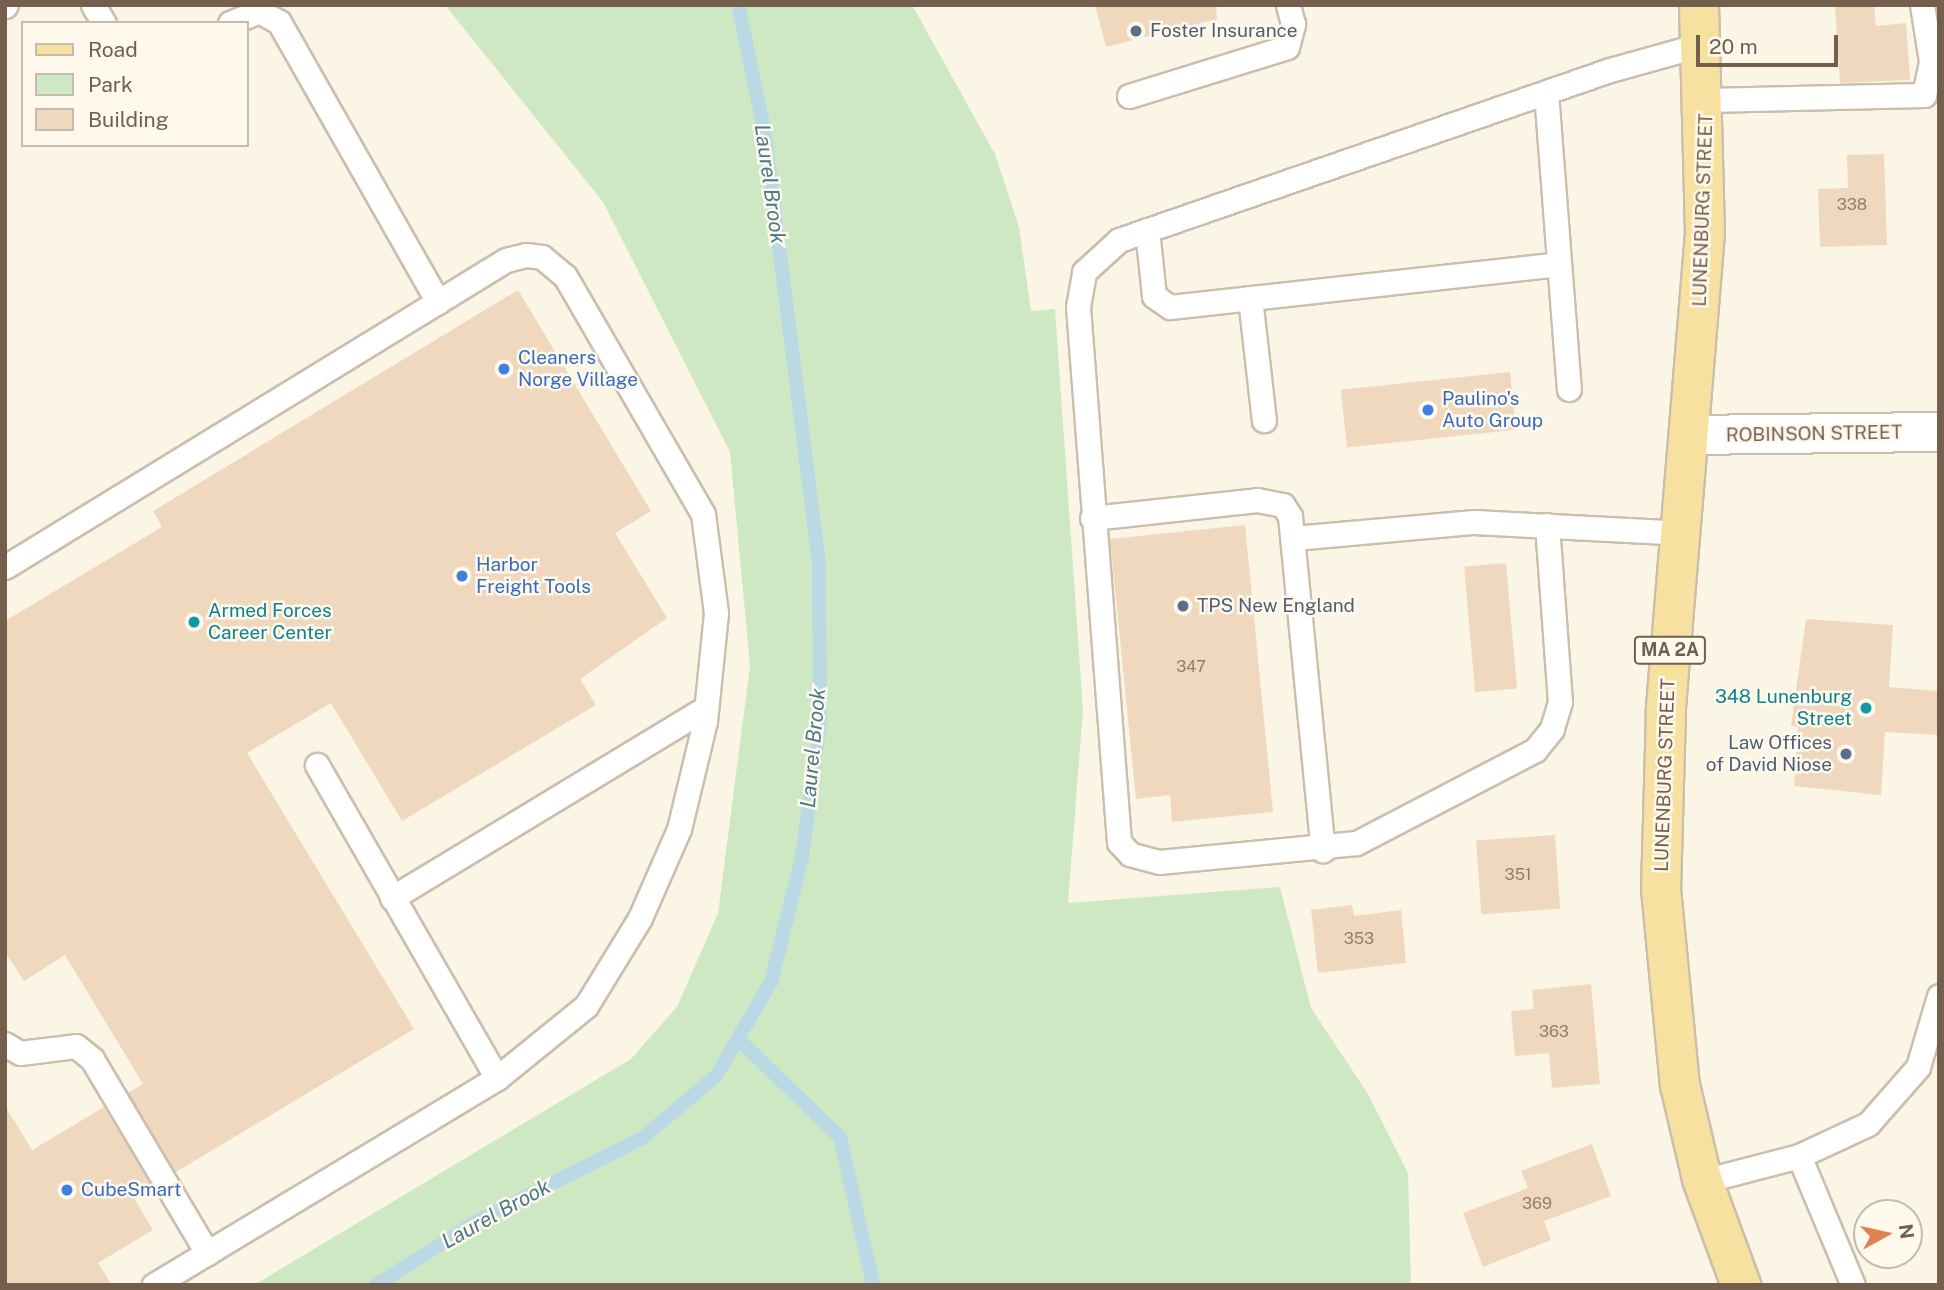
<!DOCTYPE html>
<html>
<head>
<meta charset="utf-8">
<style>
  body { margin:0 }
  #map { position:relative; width:1944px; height:1290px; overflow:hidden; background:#fbf5e5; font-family:"Public Sans",sans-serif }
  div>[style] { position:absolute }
  .green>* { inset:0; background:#cfe8c4 }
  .stream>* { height:14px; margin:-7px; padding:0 7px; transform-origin:7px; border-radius:7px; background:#bbd9e4 }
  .building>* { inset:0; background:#efd8be; transform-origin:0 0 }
  .roads { filter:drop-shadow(2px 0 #ccbeac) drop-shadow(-2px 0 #ccbeac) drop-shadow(0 2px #ccbeac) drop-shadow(0 -2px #ccbeac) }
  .lane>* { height:23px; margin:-11.5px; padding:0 11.5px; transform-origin:11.5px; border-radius:11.5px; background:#fff }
  .street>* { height:38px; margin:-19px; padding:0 19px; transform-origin:19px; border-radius:19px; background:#fff }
  .primary>* { height:38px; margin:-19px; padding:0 19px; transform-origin:19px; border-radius:19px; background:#f7e1a1 }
  .dots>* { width:19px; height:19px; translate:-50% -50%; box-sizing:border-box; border:4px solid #fef9ec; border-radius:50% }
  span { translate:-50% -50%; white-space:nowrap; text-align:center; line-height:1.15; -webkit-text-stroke:5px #fef9ec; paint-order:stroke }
  .number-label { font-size:16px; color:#927d68 }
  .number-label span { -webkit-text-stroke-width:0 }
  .shield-label span { padding:2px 5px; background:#fef9ec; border:2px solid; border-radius:5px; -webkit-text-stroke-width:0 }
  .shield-label { font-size:18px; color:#735f4c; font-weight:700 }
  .service-label { font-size:19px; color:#4e5e75 }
  .left { translate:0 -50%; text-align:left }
  .right { translate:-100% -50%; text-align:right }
  .street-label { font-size:19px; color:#735f4c }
  .shop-label { font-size:19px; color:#366cbe }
  .culture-label { font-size:19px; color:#0d838f }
  .water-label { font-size:21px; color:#4a798c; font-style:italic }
  .frame { position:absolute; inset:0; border:7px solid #735f4c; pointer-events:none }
  .legend { position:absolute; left:21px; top:21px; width:228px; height:126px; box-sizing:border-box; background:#fef9ec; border:2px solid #c6bbac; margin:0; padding:9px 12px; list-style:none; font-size:21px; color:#735f4c }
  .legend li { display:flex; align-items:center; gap:14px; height:35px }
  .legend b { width:35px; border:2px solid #c6bbac }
  .north { position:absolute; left:1853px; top:1199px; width:70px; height:70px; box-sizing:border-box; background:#fef9ec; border:2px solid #c6bbac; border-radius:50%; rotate:82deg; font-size:19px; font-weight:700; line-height:28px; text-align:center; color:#735f4c }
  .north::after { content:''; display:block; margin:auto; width:24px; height:32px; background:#e08250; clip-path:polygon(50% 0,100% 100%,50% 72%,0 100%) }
  .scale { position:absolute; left:1696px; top:35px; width:142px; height:32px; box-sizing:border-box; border:4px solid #735f4c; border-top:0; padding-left:9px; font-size:21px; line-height:24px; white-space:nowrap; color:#735f4c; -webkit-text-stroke:5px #fef9ec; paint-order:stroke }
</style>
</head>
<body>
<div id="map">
  <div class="green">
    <i style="clip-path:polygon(445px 5px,912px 5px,995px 154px,1019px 227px,1031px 311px,1055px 309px,1083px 710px,1068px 903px,1280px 887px,1311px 1008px,1368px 1094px,1408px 1173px,1411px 1285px,254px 1285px,631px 1059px,677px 1007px,718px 913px,750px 666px,730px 452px,603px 202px)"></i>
  </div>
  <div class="stream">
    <i style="left:738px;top:1039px;width:141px;rotate:43.9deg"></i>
    <i style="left:840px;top:1137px;width:152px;rotate:77.4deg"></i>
    <i style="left:376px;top:1285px;width:124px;rotate:-32.2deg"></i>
    <i style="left:481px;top:1219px;width:179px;rotate:-26.6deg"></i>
    <i style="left:641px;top:1139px;width:98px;rotate:-40deg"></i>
    <i style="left:716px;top:1076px;width:109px;rotate:-59.7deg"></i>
    <i style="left:771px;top:982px;width:129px;rotate:-76.1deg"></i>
    <i style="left:802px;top:857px;width:138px;rotate:-82.5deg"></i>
    <i style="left:820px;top:720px;width:156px;rotate:-90.4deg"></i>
    <i style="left:819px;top:564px;width:438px;rotate:-97.2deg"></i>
    <i style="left:764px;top:129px;width:127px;rotate:-101.8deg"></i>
  </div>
  <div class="building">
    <i style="clip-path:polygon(1095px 5px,1216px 5px,1217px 19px,1106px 47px)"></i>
    <i style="clip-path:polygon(1835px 5px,1874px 5px,1876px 26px,1906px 23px,1910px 80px,1840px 83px)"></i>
    <i style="clip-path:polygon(1884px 154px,1887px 245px,1820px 247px,1818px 189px,1848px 188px,1847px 155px)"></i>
    <i style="clip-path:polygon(518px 290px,651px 511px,615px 533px,667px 618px,580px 679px,596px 705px,402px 821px,331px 703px,247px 753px,414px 1029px,176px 1172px,128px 1093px,143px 1084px,65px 955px,24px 981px,5px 952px,5px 621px,162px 527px,153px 511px)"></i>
    <i style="left:1510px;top:372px;width:58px;height:170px;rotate:84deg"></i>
    <i style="clip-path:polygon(1245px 525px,1273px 812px,1172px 822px,1170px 795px,1136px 799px,1110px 539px)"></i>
    <i style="left:1506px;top:563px;width:126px;height:42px;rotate:85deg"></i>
    <i style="clip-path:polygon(1806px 619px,1893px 625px,1889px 687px,1939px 691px,1939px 735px,1885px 732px,1881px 795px,1794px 786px,1798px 726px,1791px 726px)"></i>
    <i style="left:1555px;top:835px;width:74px;height:79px;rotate:86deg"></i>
    <i style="clip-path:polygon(1352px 905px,1354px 916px,1401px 910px,1406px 963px,1318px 973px,1311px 910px)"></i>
    <i style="clip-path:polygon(1591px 984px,1600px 1084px,1552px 1088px,1549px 1053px,1515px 1056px,1511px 1011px,1534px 1009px,1532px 990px)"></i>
    <i style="clip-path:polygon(5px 1106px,32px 1150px,104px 1107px,152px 1187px,134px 1198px,153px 1230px,98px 1263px,112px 1285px,5px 1285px)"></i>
    <i style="clip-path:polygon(1592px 1144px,1611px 1196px,1544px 1221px,1551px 1240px,1483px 1267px,1463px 1213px,1528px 1188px,1521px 1171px)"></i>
  </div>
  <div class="roads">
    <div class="lane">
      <i style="left:93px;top:5px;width:21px;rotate:59deg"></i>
      <i style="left:5px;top:6px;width:1px;rotate:-45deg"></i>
      <i style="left:230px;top:23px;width:31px;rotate:-22deg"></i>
      <i style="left:259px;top:11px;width:23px;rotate:29deg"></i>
      <i style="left:279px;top:22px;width:322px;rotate:60.4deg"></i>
      <i style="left:1546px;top:92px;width:298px;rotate:85.6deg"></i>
      <i style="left:1129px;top:96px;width:165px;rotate:-17.2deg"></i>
      <i style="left:1287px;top:47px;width:24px;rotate:-75deg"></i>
      <i style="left:1293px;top:24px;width:20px;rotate:-105deg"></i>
      <i style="left:1706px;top:100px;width:218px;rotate:-1.3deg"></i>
      <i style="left:1924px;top:95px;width:35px;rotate:-78deg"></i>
      <i style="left:1931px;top:61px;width:57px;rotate:-99.1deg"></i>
      <i style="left:1147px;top:230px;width:66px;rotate:83.9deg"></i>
      <i style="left:1154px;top:296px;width:19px;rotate:35deg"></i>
      <i style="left:1170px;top:307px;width:391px;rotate:-6.3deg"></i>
      <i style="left:1250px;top:298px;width:123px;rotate:83.5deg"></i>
      <i style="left:1092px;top:518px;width:166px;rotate:-6.2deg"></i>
      <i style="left:1257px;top:500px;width:26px;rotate:11deg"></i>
      <i style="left:1283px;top:505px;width:13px;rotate:58deg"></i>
      <i style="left:1290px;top:516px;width:336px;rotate:84.4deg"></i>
      <i style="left:1547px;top:525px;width:177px;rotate:85.8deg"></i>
      <i style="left:1560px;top:702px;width:28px;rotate:107deg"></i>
      <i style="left:1552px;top:729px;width:27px;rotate:129deg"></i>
      <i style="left:1535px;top:750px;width:202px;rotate:152.5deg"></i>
      <i style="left:1356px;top:843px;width:198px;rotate:174.5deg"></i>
      <i style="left:1159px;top:862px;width:30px;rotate:-165deg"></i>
      <i style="left:1130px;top:854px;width:16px;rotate:-133deg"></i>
      <i style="left:1119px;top:842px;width:537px;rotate:-94.38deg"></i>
      <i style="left:1078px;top:307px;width:36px;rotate:-80deg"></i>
      <i style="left:1084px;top:272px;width:47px;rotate:-42.4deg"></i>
      <i style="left:1119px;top:240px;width:520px;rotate:-19.1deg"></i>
      <i style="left:1610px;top:70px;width:97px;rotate:-15.6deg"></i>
      <i style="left:1294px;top:538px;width:181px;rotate:-5.1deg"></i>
      <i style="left:1474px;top:522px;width:207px;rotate:3deg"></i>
      <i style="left:5px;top:567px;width:588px;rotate:-31.5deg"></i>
      <i style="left:506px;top:260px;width:21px;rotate:-14deg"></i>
      <i style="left:526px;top:255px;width:16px;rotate:7deg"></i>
      <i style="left:542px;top:257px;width:30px;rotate:40deg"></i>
      <i style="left:565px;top:276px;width:275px;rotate:59.9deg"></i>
      <i style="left:703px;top:514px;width:100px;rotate:82.5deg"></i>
      <i style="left:716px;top:613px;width:109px;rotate:95.8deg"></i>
      <i style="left:705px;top:721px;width:111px;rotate:103.5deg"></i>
      <i style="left:679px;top:829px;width:97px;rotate:113.7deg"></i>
      <i style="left:640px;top:918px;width:103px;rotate:121.5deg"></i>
      <i style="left:586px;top:1006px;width:114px;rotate:141deg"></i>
      <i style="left:497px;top:1078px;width:401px;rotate:148.9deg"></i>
      <i style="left:317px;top:765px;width:361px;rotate:60.1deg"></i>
      <i style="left:392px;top:898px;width:367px;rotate:-31.2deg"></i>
      <i style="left:5px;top:1044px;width:17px;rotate:31deg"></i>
      <i style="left:20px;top:1053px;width:56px;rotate:-7.1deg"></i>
      <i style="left:76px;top:1046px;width:21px;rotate:39deg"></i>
      <i style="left:92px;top:1059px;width:226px;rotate:59.3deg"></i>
      <i style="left:1799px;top:1156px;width:140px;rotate:67.3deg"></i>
      <i style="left:1703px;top:1181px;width:99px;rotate:-14.6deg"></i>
      <i style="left:1799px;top:1156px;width:76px;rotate:-24.9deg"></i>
      <i style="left:1868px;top:1124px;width:76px;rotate:-48.7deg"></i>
      <i style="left:1918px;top:1067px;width:74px;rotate:-73.5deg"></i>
    </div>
    <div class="street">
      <i style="left:1689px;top:435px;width:250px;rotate:-0.7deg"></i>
    </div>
    <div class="primary">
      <i style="left:1699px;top:5px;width:228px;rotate:88.5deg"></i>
      <i style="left:1705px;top:233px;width:481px;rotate:94.7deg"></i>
      <i style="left:1666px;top:712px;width:177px;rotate:91.6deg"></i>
      <i style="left:1661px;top:889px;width:197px;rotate:84.5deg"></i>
      <i style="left:1680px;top:1085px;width:97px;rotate:76.8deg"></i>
      <i style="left:1702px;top:1179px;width:113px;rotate:69.8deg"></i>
    </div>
  </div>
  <div class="dots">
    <i style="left:1136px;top:31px;background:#5c6f8a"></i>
    <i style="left:504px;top:369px;background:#3f7fe0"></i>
    <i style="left:1428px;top:410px;background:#3f7fe0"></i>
    <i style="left:462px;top:576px;background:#3f7fe0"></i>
    <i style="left:1183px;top:606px;background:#5c6f8a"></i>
    <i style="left:194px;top:622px;background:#0f9aa8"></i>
    <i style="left:1866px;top:708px;background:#0f9aa8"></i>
    <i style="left:1846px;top:754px;background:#5c6f8a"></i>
    <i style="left:67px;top:1190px;background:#3f7fe0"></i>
  </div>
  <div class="number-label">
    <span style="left:1852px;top:205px">338</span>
    <span style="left:1191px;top:667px">347</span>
    <span style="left:1518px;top:875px">351</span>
    <span style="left:1359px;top:939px">353</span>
    <span style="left:1554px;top:1032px">363</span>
    <span style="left:1537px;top:1204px">369</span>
  </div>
  <div class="shield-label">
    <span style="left:1670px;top:650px">MA 2A</span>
  </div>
  <div class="service-label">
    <span class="left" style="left:1150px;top:31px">Foster Insurance</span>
    <span class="left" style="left:1197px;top:606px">TPS New England</span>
    <span class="right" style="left:1832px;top:754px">Law Offices<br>of David Niose</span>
  </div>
  <div class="street-label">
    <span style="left:1703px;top:210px;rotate:-88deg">LUNENBURG STREET</span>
    <span style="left:1814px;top:434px;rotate:-1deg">ROBINSON STREET</span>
    <span style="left:1665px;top:775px;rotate:-88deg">LUNENBURG STREET</span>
  </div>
  <div class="shop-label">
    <span class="left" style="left:518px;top:369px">Cleaners<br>Norge Village</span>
    <span class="left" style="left:1442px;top:410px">Paulino's<br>Auto Group</span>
    <span class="left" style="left:476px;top:576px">Harbor<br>Freight Tools</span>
    <span class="left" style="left:81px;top:1190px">CubeSmart</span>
  </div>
  <div class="culture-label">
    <span class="left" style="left:208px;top:622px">Armed Forces<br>Career Center</span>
    <span class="right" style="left:1852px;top:708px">348 Lunenburg<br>Street</span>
  </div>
  <div class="water-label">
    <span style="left:770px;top:184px;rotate:82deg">Laurel Brook</span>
    <span style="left:813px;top:748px;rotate:-85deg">Laurel Brook</span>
    <span style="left:496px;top:1214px;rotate:-29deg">Laurel Brook</span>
  </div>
  <div class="frame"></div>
  <ul class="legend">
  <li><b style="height:9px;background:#f7e1a1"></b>Road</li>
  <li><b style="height:19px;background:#cfe8c4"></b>Park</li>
  <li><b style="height:19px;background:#efd8be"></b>Building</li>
  </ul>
  <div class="north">N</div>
  <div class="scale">20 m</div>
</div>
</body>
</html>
